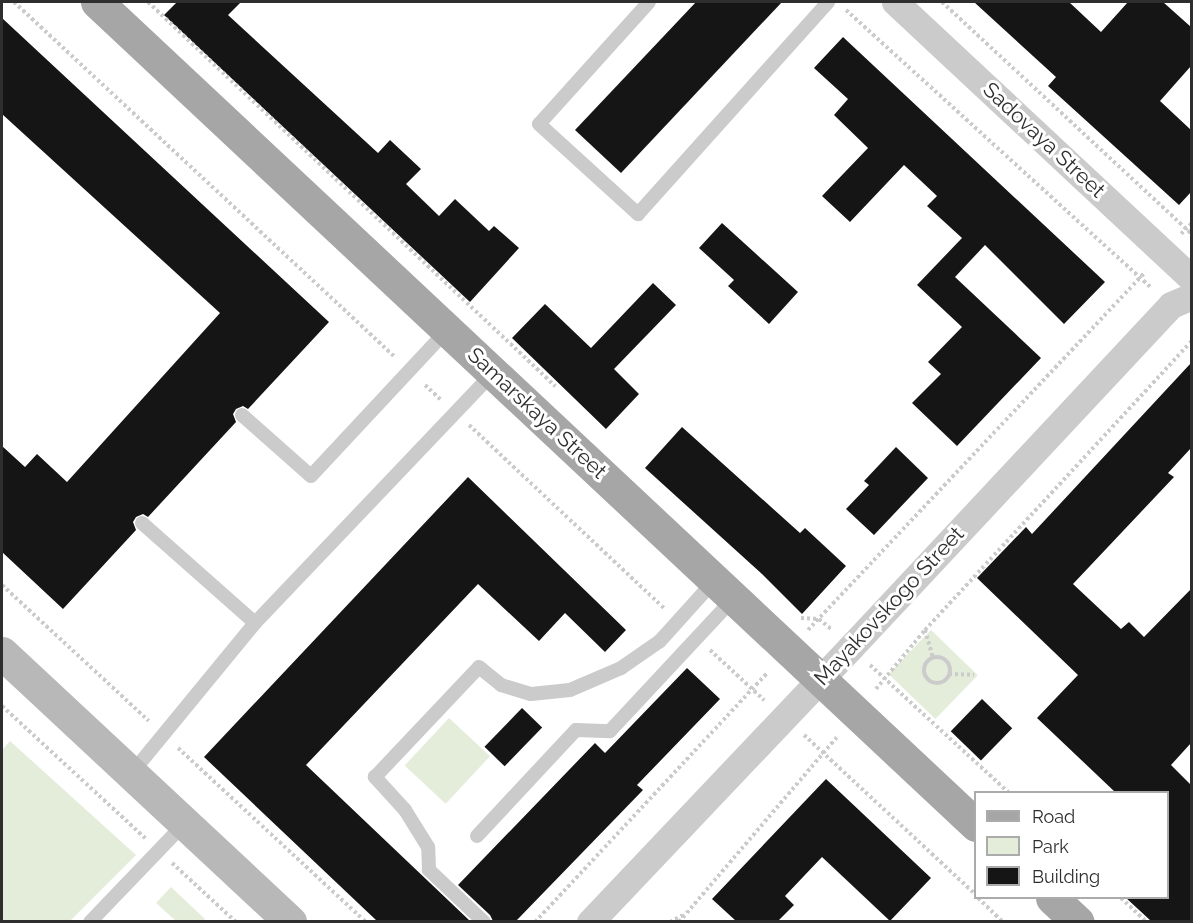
<!DOCTYPE html>
<html>
<head>
<meta charset="utf-8">
<style>
  body { margin:0 }
  #map { position:relative; width:1193px; height:923px; overflow:hidden; background:#fff; font-family:Raleway,sans-serif }
  div>[style] { position:absolute }
  .green>* { inset:0; background:#e3edda; transform-origin:0 0 }
  .building>* { inset:0; background:#151515; transform-origin:0 0 }
  .path>* { height:4px; margin-top:-2px; transform-origin:0; background:repeating-linear-gradient(90deg,#cbcbcb 0 3px,transparent 0 6px) }
  .path>.ring { margin:-2px; padding:0; box-sizing:content-box; background:none; border:4px solid #cbcbcb; border-radius:50% }
  .lane>* { height:14px; margin:-7px; padding:0 7px; transform-origin:7px; border-radius:7px; background:#cbcbcb }
  .street>* { height:27px; margin:-13.5px; padding:0 13.5px; transform-origin:13.5px; border-radius:13.5px; background:#cbcbcb }
  .secondary>* { height:33px; margin:-16.5px; padding:0 16.5px; transform-origin:16.5px; border-radius:16.5px; background:#b8b8b8 }
  .primary>* { height:33px; margin:-16.5px; padding:0 16.5px; transform-origin:16.5px; border-radius:16.5px; background:#a6a6a6 }
  span { translate:-50% -50%; white-space:nowrap; text-align:center; line-height:1.15; -webkit-text-stroke:6px #fff; paint-order:stroke }
  .street-label { font-size:21px; color:#2e2e2e }
  .frame { position:absolute; inset:0; border:3px solid #2e2e2e; pointer-events:none }
  .legend { position:absolute; left:974px; top:791px; width:195px; height:108px; box-sizing:border-box; background:#fff; border:2px solid #ababab; margin:0; padding:8px 10px; list-style:none; font-size:18px; color:#2e2e2e }
  .legend li { display:flex; align-items:center; gap:12px; height:30px }
  .legend b { width:30px; border:2px solid #ababab }
</style>
</head>
<body>
<div id="map">
  <div class="green">
    <i style="left:931px;top:630px;width:65px;height:61px;rotate:44deg"></i>
    <i style="left:449px;top:718px;width:56px;height:65px;rotate:43deg"></i>
    <i style="clip-path:polygon(10px 741px,136px 855px,70px 921px,2px 921px,2px 750px)"></i>
    <i style="clip-path:polygon(171px 887px,205px 919px,202px 921px,176px 921px,156px 903px)"></i>
  </div>
  <div class="building">
    <i style="clip-path:polygon(177px 2px,241px 2px,228px 15px,378px 153px,390px 140px,421px 169px,406px 184px,439px 216px,455px 199px,489px 231px,494px 226px,519px 248px,470px 302px,164px 15px)"></i>
    <i style="clip-path:polygon(696px 2px,782px 2px,621px 173px,575px 130px)"></i>
    <i style="clip-path:polygon(974px 2px,1069px 2px,1101px 32px,1128px 2px,1163px 2px,1191px 27px,1191px 66px,1160px 101px,1191px 130px,1191px 192px,1179px 205px,1048px 86px,1056px 77px)"></i>
    <i style="clip-path:polygon(2px 18px,329px 322px,248px 409px,243px 406px,236px 409px,233px 414px,236px 422px,148px 517px,143px 514px,136px 517px,133px 522px,136px 530px,63px 609px,2px 552px,2px 446px,25px 467px,37px 454px,67px 482px,220px 313px,2px 114px)"></i>
    <i style="clip-path:polygon(843px 37px,1105px 282px,1064px 324px,985px 245px,955px 277px,1041px 358px,957px 446px,912px 403px,941px 374px,928px 362px,962px 327px,917px 285px,962px 238px,927px 206px,937px 196px,904px 165px,850px 222px,822px 196px,868px 148px,834px 115px,848px 99px,814px 68px)"></i>
    <i style="clip-path:polygon(722px 223px,798px 292px,769px 324px,728px 286px,734px 280px,699px 248px)"></i>
    <i style="clip-path:polygon(653px 283px,676px 305px,614px 369px,639px 394px,606px 429px,512px 338px,545px 304px,591px 348px)"></i>
    <i style="clip-path:polygon(1191px 363px,1191px 448px,1168px 473px,1174px 477px,1073px 584px,1121px 629px,1129px 622px,1144px 637px,1191px 589px,1191px 743px,1171px 765px,1191px 785px,1191px 921px,1151px 921px,1125px 897px,1167px 897px,1167px 792px,1115px 792px,1037px 718px,1078px 675px,977px 578px,1026px 527px,1032px 534px)"></i>
    <i style="clip-path:polygon(682px 427px,800px 533px,805px 528px,846px 566px,802px 614px,762px 574px,645px 468px)"></i>
    <i style="clip-path:polygon(896px 447px,928px 478px,874px 535px,846px 509px,869px 485px,864px 481px)"></i>
    <i style="clip-path:polygon(468px 477px,626px 630px,605px 652px,565px 613px,539px 641px,478px 584px,306px 765px,470px 921px,377px 921px,204px 757px)"></i>
    <i style="clip-path:polygon(687px 668px,720px 699px,637px 785px,643px 790px,516px 921px,493px 921px,490px 915px,458px 885px,595px 743px,605px 753px)"></i>
    <i style="left:982px;top:699px;width:42px;height:45px;rotate:44deg"></i>
    <i style="left:522px;top:708px;width:28px;height:54px;rotate:44deg"></i>
    <i style="clip-path:polygon(826px 779px,931px 878px,890px 921px,822px 857px,785px 896px,794px 905px,778px 921px,736px 921px,712px 899px)"></i>
  </div>
  <div class="path">
    <i style="left:14px;top:2px;width:521px;rotate:42.98deg"></i>
    <i style="left:148px;top:2px;width:560px;rotate:43.33deg"></i>
    <i style="left:942px;top:2px;width:341px;rotate:42.9deg"></i>
    <i style="left:846px;top:10px;width:413px;rotate:42.3deg"></i>
    <i style="left:1181px;top:234px;width:16px;rotate:-45deg"></i>
    <i style="left:425px;top:385px;width:22px;rotate:43deg"></i>
    <i style="left:469px;top:425px;width:269px;rotate:43.2deg"></i>
    <i style="left:2px;top:585px;width:200px;rotate:42.8deg"></i>
    <i style="left:801px;top:618px;width:18px;rotate:3deg"></i>
    <i style="left:819px;top:619px;width:16px;rotate:40deg"></i>
    <i style="left:808px;top:630px;width:492px;rotate:-46.7deg"></i>
    <i style="left:925px;top:630px;width:29px;rotate:74deg"></i>
    <i style="left:710px;top:650px;width:74px;rotate:42.8deg"></i>
    <i class="ring" style="left:924px;top:657px;width:22px;height:22px"></i>
    <i style="left:870px;top:665px;width:188px;rotate:42.6deg"></i>
    <i style="left:949px;top:674px;width:25px;rotate:2deg"></i>
    <i style="left:876px;top:689px;width:77px;rotate:-50.3deg"></i>
    <i style="left:925px;top:630px;width:393px;rotate:-47.3deg"></i>
    <i style="left:2px;top:706px;width:195px;rotate:42.7deg"></i>
    <i style="left:804px;top:735px;width:235px;rotate:42.9deg"></i>
    <i style="left:178px;top:748px;width:256px;rotate:42.8deg"></i>
    <i style="left:172px;top:863px;width:87px;rotate:42.7deg"></i>
    <i style="left:978px;top:898px;width:35px;rotate:44deg"></i>
    <i style="left:1121px;top:898px;width:35px;rotate:43deg"></i>
    <i style="left:535px;top:922px;width:342px;rotate:-47deg"></i>
    <i style="left:670px;top:922px;width:15px;rotate:-28deg"></i>
    <i style="left:679px;top:922px;width:243px;rotate:-49.5deg"></i>
  </div>
  <div class="lane">
    <i style="left:649px;top:2px;width:164px;rotate:132deg"></i>
    <i style="left:539px;top:124px;width:134px;rotate:42.3deg"></i>
    <i style="left:638px;top:214px;width:285px;rotate:-48.1deg"></i>
    <i style="left:242px;top:415px;width:92px;rotate:41.5deg"></i>
    <i style="left:311px;top:476px;width:200px;rotate:-47deg"></i>
    <i style="left:142px;top:523px;width:151px;rotate:41.5deg"></i>
    <i style="left:131px;top:774px;width:195px;rotate:-50.6deg"></i>
    <i style="left:255px;top:623px;width:345px;rotate:-46.4deg"></i>
    <i style="left:477px;top:836px;width:145px;rotate:-47deg"></i>
    <i style="left:576px;top:730px;width:34px;rotate:2deg"></i>
    <i style="left:610px;top:731px;width:182px;rotate:-47deg"></i>
    <i style="left:90px;top:922px;width:136px;rotate:-46.2deg"></i>
    <i style="left:484px;top:922px;width:76px;rotate:-136.6deg"></i>
    <i style="left:429px;top:870px;width:23px;rotate:-92deg"></i>
    <i style="left:428px;top:847px;width:44px;rotate:-121.9deg"></i>
    <i style="left:405px;top:810px;width:45px;rotate:-132.3deg"></i>
    <i style="left:375px;top:777px;width:151px;rotate:-46.6deg"></i>
    <i style="left:479px;top:667px;width:28px;rotate:39deg"></i>
    <i style="left:501px;top:685px;width:31px;rotate:17deg"></i>
    <i style="left:531px;top:694px;width:39px;rotate:-6deg"></i>
    <i style="left:570px;top:690px;width:56px;rotate:-23.3deg"></i>
    <i style="left:621px;top:668px;width:47px;rotate:-34.7deg"></i>
    <i style="left:660px;top:641px;width:82px;rotate:-48deg"></i>
  </div>
  <div class="street">
    <i style="left:895px;top:2px;width:406px;rotate:43deg"></i>
    <i style="left:590px;top:922px;width:379px;rotate:-46.5deg"></i>
    <i style="left:851px;top:647px;width:468px;rotate:-46.9deg"></i>
    <i style="left:1171px;top:305px;width:23px;rotate:-23deg"></i>
  </div>
  <div class="secondary">
    <i style="left:2px;top:653px;width:394px;rotate:43deg"></i>
  </div>
  <div class="primary">
    <i style="left:97px;top:2px;width:1204px;rotate:43.12deg"></i>
    <i style="left:1052px;top:898px;width:35px;rotate:43deg"></i>
  </div>
  <div class="street-label">
    <span style="left:1044px;top:140px;rotate:43deg">Sadovaya Street</span>
    <span style="left:537px;top:413px;rotate:43deg">Samarskaya Street</span>
    <span style="left:889px;top:606px;rotate:-47deg">Mayakovskogo Street</span>
  </div>
  <div class="frame"></div>
  <ul class="legend">
  <li><b style="height:8px;background:#a6a6a6"></b>Road</li>
  <li><b style="height:16px;background:#e3edda"></b>Park</li>
  <li><b style="height:16px;background:#151515"></b>Building</li>
  </ul>
</div>
</body>
</html>
